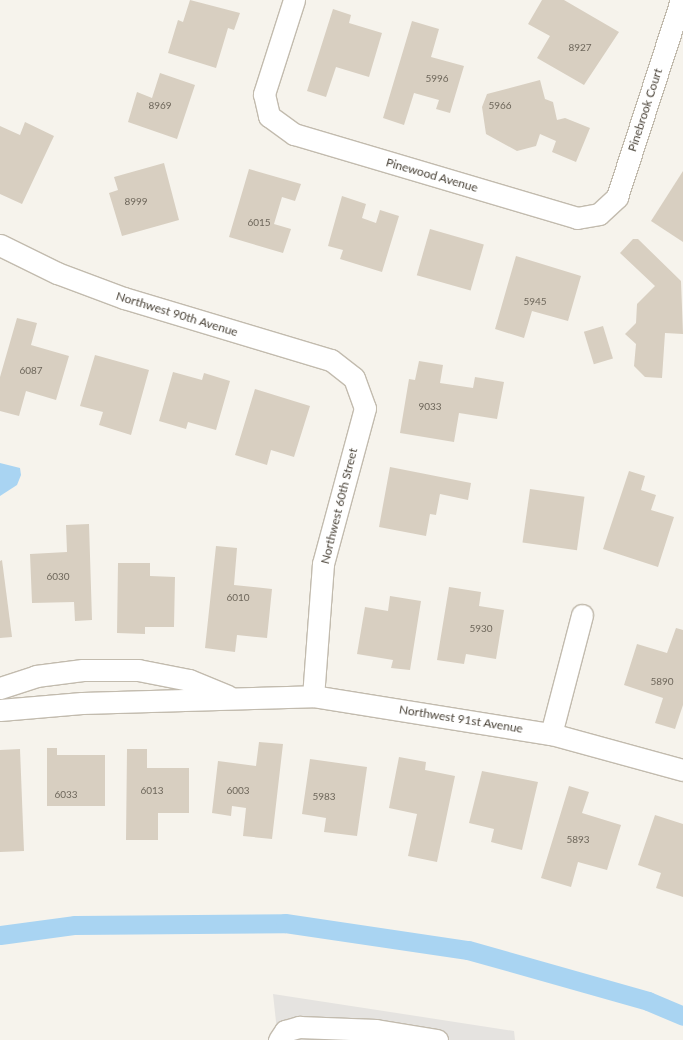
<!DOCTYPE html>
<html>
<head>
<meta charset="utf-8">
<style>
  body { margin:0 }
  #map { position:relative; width:683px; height:1040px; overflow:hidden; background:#f6f3ec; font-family:Lato,sans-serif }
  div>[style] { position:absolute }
  .parking>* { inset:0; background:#e5e3e0 }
  .water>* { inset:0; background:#a9d4f2 }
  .canal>* { height:19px; margin:-9.5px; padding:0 9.5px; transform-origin:9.5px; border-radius:9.5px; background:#a9d4f2 }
  .building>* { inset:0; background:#d8cfc1; transform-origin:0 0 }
  .roads { filter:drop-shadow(1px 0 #c2bbae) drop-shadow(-1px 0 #c2bbae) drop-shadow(0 1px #c2bbae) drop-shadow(0 -1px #c2bbae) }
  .minor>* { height:21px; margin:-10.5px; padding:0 10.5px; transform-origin:10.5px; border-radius:10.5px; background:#fff }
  span { translate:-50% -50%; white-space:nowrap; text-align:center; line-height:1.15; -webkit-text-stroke:4.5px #fff; paint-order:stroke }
  .number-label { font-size:10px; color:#6e675b }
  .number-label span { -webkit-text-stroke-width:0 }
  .street-label { font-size:12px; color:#4b4439 }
</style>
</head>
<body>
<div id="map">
  <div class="parking">
    <i style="clip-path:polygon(273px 994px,514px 1031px,515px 1040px,278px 1040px)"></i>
  </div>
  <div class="water">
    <i style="clip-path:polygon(0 463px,20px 468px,21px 475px,17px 485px,0 496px)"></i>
  </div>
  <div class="canal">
    <i style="left:0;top:935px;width:76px;rotate:-7.6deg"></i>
    <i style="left:75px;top:925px;width:210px;rotate:-0.5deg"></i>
    <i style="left:285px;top:923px;width:185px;rotate:8.4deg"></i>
    <i style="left:468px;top:950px;width:187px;rotate:15.8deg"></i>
    <i style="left:648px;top:1001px;width:38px;rotate:23deg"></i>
  </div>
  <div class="building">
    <i style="clip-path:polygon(190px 0,240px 13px,234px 30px,228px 28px,216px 68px,168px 53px,178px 20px,183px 22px)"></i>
    <i style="clip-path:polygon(542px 0,564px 0,619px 32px,584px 85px,537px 58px,550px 36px,528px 24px)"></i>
    <i style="clip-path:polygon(333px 9px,351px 15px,349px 23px,382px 33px,369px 77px,336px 67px,326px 97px,307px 91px)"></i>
    <i style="clip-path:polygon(412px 21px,439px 29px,431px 57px,464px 66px,450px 113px,436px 109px,439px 100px,414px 93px,404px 125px,383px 118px)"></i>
    <i style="clip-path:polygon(160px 73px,195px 85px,177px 139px,128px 122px,137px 92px,152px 98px)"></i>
    <i style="clip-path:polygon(540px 80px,545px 99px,553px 102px,557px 120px,565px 118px,590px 128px,576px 162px,552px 152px,556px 141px,540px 134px,536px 146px,517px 151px,486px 134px,482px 107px,487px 94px)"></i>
    <i style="clip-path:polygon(25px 122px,54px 136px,22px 204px,0 194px,0 126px,20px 135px)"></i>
    <i style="clip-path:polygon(164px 163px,179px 220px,122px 236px,109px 193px,118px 190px,114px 177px)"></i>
    <i style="clip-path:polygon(249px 169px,301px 184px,295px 201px,282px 197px,274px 224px,291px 229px,283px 253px,229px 237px)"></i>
    <i style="clip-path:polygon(683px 171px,683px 242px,651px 221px)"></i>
    <i style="clip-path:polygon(342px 196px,366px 204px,362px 218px,376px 223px,380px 210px,399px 216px,382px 272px,340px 259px,343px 250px,328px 246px)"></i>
    <i style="left:430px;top:229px;width:56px;height:48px;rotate:16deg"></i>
    <i style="clip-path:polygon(633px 239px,638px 239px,681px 281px,683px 334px,665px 333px,662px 378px,645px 377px,634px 366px,636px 344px,625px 334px,636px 323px,637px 304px,655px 286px,620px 253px)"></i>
    <i style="clip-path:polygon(516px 256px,581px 276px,568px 321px,532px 311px,524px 338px,495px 329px)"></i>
    <i style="clip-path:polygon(17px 318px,37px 323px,31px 345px,69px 356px,56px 400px,26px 391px,19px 416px,0 411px,0 377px)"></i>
    <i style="left:603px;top:326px;width:34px;height:20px;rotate:73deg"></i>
    <i style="clip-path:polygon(95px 355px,149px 370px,131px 435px,99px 425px,103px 412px,80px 406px)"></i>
    <i style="clip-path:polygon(419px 361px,443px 365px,440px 383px,473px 388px,475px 377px,504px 382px,497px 419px,459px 413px,454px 442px,400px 433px,409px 379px,415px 380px)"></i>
    <i style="clip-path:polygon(173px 372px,202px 380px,204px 373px,230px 381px,216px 430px,188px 422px,186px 429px,159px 421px)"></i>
    <i style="clip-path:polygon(255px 389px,310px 406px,294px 457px,271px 450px,267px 465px,235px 455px)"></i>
    <i style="clip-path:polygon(390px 467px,471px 483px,468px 500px,440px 494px,436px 515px,430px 514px,426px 536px,379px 527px)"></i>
    <i style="clip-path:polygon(629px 471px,645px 476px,641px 490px,656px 495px,651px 510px,674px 517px,658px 567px,603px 549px)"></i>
    <i style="left:530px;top:489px;width:55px;height:54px;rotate:8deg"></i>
    <i style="clip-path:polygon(89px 524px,92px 620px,75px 621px,74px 602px,32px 603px,30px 554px,67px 552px,66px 525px)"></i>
    <i style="clip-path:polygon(216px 546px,237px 548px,234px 585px,272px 589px,267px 638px,237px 635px,235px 652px,205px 648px)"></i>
    <i style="clip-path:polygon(2px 560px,12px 637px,0 638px,0 561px)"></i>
    <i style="clip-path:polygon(118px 563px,150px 563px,150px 576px,175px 577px,174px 627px,145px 627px,145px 634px,117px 633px)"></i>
    <i style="clip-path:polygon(449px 587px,481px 592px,479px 606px,504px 610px,496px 659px,466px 654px,464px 664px,437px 660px)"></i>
    <i style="clip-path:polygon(390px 596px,421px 601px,410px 670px,391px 668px,393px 660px,357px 654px,365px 607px,388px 611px)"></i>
    <i style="clip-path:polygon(676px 628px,683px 630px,683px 705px,675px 729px,655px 723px,663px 698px,624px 685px,637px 644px,667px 653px)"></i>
    <i style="clip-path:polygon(259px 742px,283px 744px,272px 839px,243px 836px,246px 808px,232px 806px,231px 816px,212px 813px,218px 761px,256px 766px)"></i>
    <i style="clip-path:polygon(47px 748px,57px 748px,57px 755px,105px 755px,105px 806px,47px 806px)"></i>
    <i style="clip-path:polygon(20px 749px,24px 851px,0 852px,0 750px)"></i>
    <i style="clip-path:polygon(127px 749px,147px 749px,147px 768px,189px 768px,189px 813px,158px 813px,158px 840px,126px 840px)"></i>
    <i style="clip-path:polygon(399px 757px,426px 762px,425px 770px,455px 776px,437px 862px,408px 856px,417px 814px,389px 808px)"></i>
    <i style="clip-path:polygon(310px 759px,367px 767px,357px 836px,324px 832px,326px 818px,302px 814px)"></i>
    <i style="clip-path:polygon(482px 771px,538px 782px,522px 850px,491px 842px,494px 829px,469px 823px)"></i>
    <i style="clip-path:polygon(569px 786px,589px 792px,582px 813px,621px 825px,607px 870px,578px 862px,571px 887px,541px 878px)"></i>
    <i style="clip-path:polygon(655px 815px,683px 824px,683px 897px,656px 888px,661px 873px,638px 865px)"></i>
  </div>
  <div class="roads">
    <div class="minor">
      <i style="left:294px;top:0;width:99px;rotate:107.7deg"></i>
      <i style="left:264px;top:94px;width:23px;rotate:77deg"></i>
      <i style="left:269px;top:116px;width:31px;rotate:36deg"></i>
      <i style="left:294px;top:134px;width:295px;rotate:16.5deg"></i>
      <i style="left:577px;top:218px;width:22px;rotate:-10deg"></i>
      <i style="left:599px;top:214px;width:25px;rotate:-43deg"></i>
      <i style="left:617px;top:197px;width:207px;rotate:-72deg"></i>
      <i style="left:0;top:245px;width:64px;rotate:26.2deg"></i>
      <i style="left:57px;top:273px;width:72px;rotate:20.5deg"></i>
      <i style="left:124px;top:298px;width:216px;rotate:16.7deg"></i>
      <i style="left:331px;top:360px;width:29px;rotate:38deg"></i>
      <i style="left:354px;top:378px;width:32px;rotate:70deg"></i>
      <i style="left:365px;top:408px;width:162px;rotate:105.1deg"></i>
      <i style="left:323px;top:564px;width:132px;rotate:94.3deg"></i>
      <i style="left:0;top:688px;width:38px;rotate:-18deg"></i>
      <i style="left:36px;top:676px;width:47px;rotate:-7.3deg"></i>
      <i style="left:83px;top:670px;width:55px"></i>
      <i style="left:138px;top:670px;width:52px;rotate:11.1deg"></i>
      <i style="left:189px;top:680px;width:42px;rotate:22.3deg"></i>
      <i style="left:0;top:710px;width:82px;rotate:-4.9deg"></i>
      <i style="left:82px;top:703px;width:231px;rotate:-1.7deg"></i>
      <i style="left:313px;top:696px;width:241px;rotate:9.1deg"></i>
      <i style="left:551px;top:734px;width:137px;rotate:15.3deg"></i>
      <i style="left:551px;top:734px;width:123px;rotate:-75.4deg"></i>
      <i style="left:279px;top:1040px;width:11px;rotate:-56deg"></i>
      <i style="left:285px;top:1031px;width:15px;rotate:-16deg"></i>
      <i style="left:299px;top:1027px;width:77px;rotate:2.2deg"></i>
      <i style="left:376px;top:1030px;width:62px;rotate:9.3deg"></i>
    </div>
  </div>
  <div class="number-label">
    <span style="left:580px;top:48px">8927</span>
    <span style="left:437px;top:79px">5996</span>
    <span style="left:160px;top:106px">8969</span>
    <span style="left:500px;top:106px">5966</span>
    <span style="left:136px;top:202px">8999</span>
    <span style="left:259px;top:223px">6015</span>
    <span style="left:535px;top:302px">5945</span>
    <span style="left:31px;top:371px">6087</span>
    <span style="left:430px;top:407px">9033</span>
    <span style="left:58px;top:577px">6030</span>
    <span style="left:238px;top:598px">6010</span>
    <span style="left:481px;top:629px">5930</span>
    <span style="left:662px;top:682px">5890</span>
    <span style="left:152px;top:791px">6013</span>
    <span style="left:238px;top:791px">6003</span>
    <span style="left:66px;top:795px">6033</span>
    <span style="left:324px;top:797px">5983</span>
    <span style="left:578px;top:840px">5893</span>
  </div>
  <div class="street-label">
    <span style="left:645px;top:110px;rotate:-72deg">Pinebrook Court</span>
    <span style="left:432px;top:175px;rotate:16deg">Pinewood Avenue</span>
    <span style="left:177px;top:314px;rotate:17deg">Northwest 90th Avenue</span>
    <span style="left:339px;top:506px;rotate:-76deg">Northwest 60th Street</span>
    <span style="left:461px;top:719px;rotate:9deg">Northwest 91st Avenue</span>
  </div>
</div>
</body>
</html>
